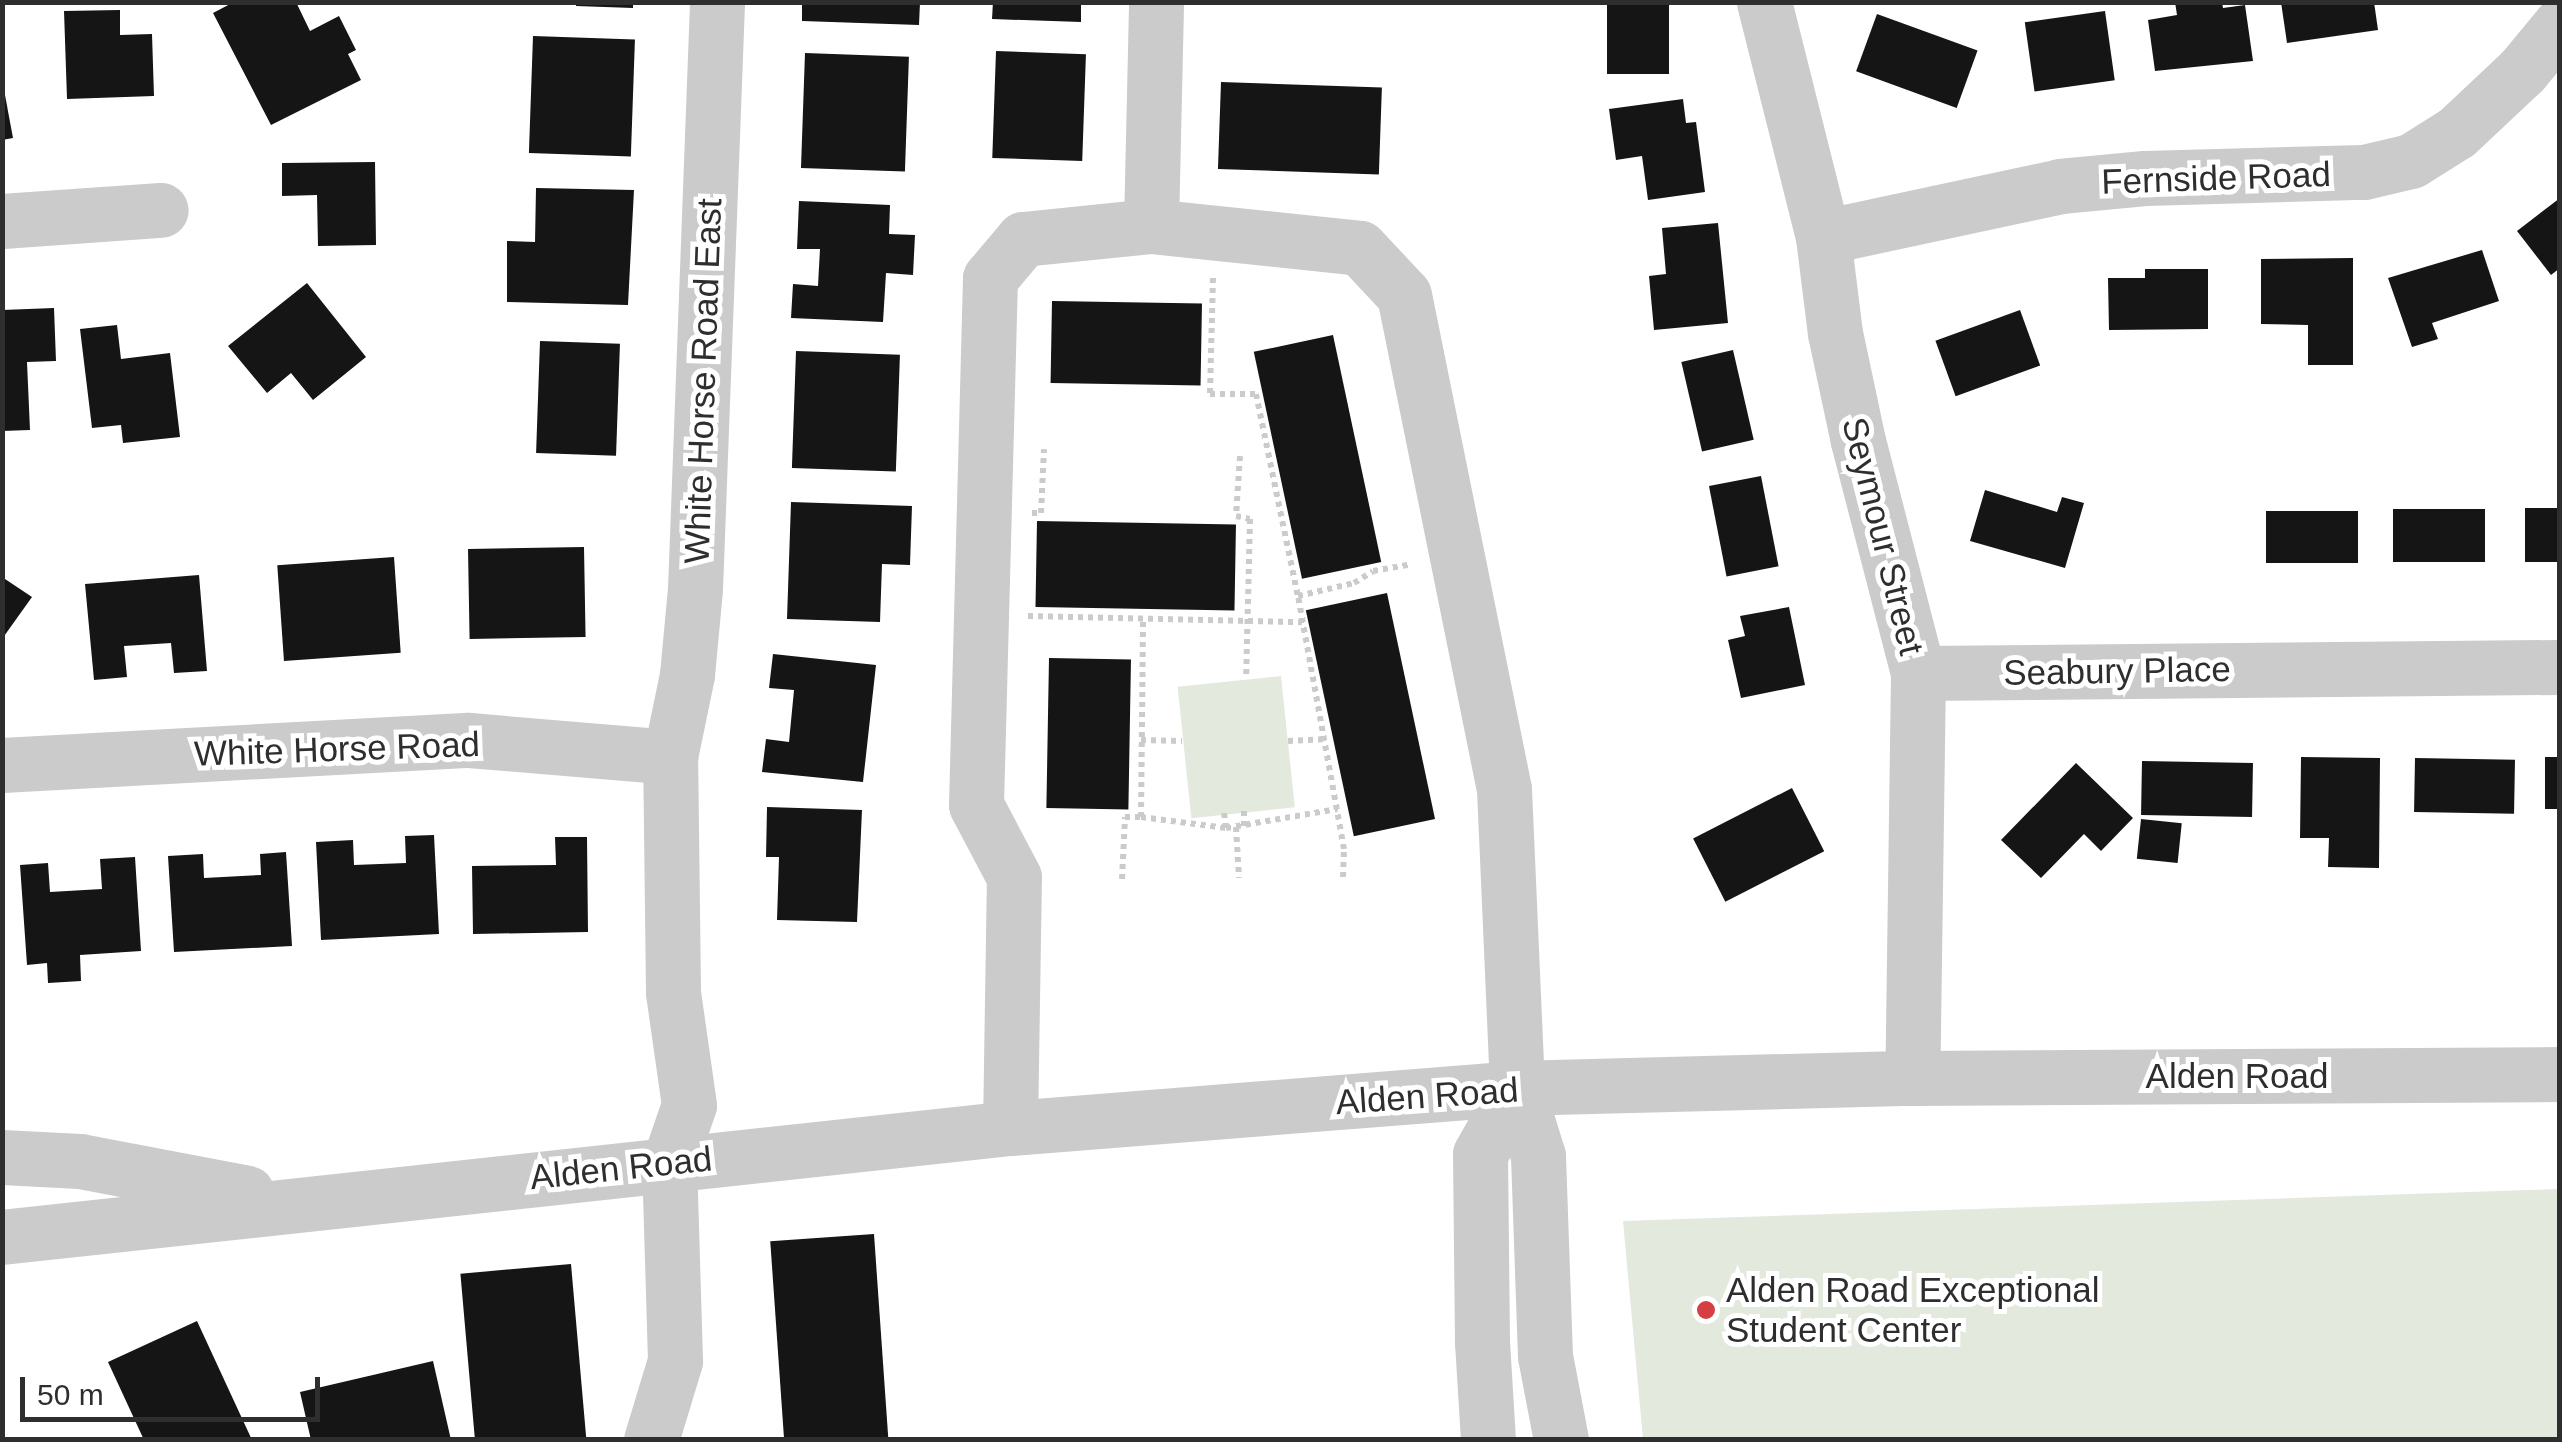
<!DOCTYPE html>
<html>
<head>
<meta charset="utf-8">
<style>
  body { margin:0 }
  #map { position:relative; width:2562px; height:1442px; overflow:hidden; background:#fff; font-family:Arial,sans-serif }
  div>[style] { position:absolute }
  .green>* { inset:0; background:#e3eadd; transform-origin:0 0 }
  .building>* { inset:0; background:#151515; transform-origin:0 0 }
  .path>* { height:6px; margin-top:-3px; transform-origin:0; background:repeating-linear-gradient(90deg,#cbcbcb 0 5px,transparent 0 10px) }
  .minor>* { height:55px; margin:-27.5px; padding:0 27.5px; transform-origin:27.5px; border-radius:27.5px; background:#cbcbcb }
  .dots>* { width:28px; height:28px; translate:-50% -50%; box-sizing:border-box; border:5px solid #fff; border-radius:50% }
  span { translate:-50% -50%; white-space:nowrap; text-align:center; line-height:1.15; -webkit-text-stroke:10px #fff; paint-order:stroke }
  .street-label { font-size:35px; color:#2e2e2e }
  .poi-label { font-size:35px; color:#2e2e2e }
  .left { translate:0 -50%; text-align:left }
  .frame { position:absolute; inset:0; border:5px solid #2e2e2e; pointer-events:none }
  .scale { position:absolute; left:20px; top:1377px; width:300px; height:45px; box-sizing:border-box; border:5px solid #2e2e2e; border-top:0; padding-left:12px; font-size:30px; line-height:35px; white-space:nowrap; color:#2e2e2e; -webkit-text-stroke:8px #fff; paint-order:stroke }
</style>
</head>
<body>
<div id="map">
  <div class="green">
    <i style="left:1281px;top:676px;width:132px;height:104px;rotate:84deg"></i>
    <i style="clip-path:polygon(2559px 1189px,2559px 1439px,1643px 1439px,1623px 1221px)"></i>
  </div>
  <div class="building">
    <i style="clip-path:polygon(234px 2px,296px 2px,310px 31px,339px 16px,356px 50px,348px 54px,361px 80px,271px 125px,213px 13px)"></i>
    <i style="clip-path:polygon(576px 2px,633px 2px,633px 8px,576px 6px)"></i>
    <i style="clip-path:polygon(802px 2px,920px 2px,919px 25px,802px 21px)"></i>
    <i style="clip-path:polygon(993px 2px,1081px 2px,1081px 22px,992px 19px)"></i>
    <i style="left:1607px;top:2px;width:62px;height:72px"></i>
    <i style="clip-path:polygon(2175px 2px,2222px 2px,2223px 8px,2245px 5px,2253px 61px,2155px 71px,2148px 20px,2177px 15px)"></i>
    <i style="clip-path:polygon(2281px 2px,2374px 2px,2378px 30px,2287px 43px)"></i>
    <i style="clip-path:polygon(120px 10px,120px 35px,152px 34px,154px 96px,67px 99px,64px 11px)"></i>
    <i style="left:2105px;top:11px;width:70px;height:81px;rotate:82deg"></i>
    <i style="left:1877px;top:14px;width:107px;height:61px;rotate:20deg"></i>
    <i style="left:533px;top:36px;width:102px;height:117px;rotate:2deg"></i>
    <i style="left:996px;top:51px;width:90px;height:107px;rotate:2deg"></i>
    <i style="left:805px;top:53px;width:104px;height:115px;rotate:2deg"></i>
    <i style="clip-path:polygon(2px 79px,13px 138px,2px 140px)"></i>
    <i style="left:1221px;top:82px;width:161px;height:87px;rotate:2deg"></i>
    <i style="clip-path:polygon(1683px 99px,1686px 123px,1696px 122px,1705px 192px,1648px 200px,1642px 156px,1616px 160px,1609px 109px)"></i>
    <i style="clip-path:polygon(375px 162px,376px 245px,318px 246px,317px 195px,282px 196px,282px 163px)"></i>
    <i style="clip-path:polygon(536px 188px,634px 190px,628px 305px,507px 302px,507px 241px,535px 242px)"></i>
    <i style="clip-path:polygon(2560px 198px,2560px 268px,2551px 275px,2517px 231px)"></i>
    <i style="clip-path:polygon(799px 201px,890px 205px,889px 234px,915px 235px,913px 275px,886px 273px,883px 322px,791px 318px,793px 284px,818px 286px,820px 249px,797px 249px)"></i>
    <i style="clip-path:polygon(1718px 223px,1728px 323px,1654px 330px,1649px 276px,1666px 274px,1662px 228px)"></i>
    <i style="clip-path:polygon(2482px 250px,2499px 301px,2432px 323px,2438px 339px,2412px 347px,2388px 278px)"></i>
    <i style="clip-path:polygon(2353px 258px,2353px 365px,2308px 365px,2308px 325px,2261px 324px,2261px 259px)"></i>
    <i style="clip-path:polygon(2145px 269px,2208px 269px,2208px 329px,2109px 330px,2108px 278px,2145px 278px)"></i>
    <i style="clip-path:polygon(307px 283px,366px 357px,313px 400px,291px 373px,267px 393px,228px 346px)"></i>
    <i style="left:1052px;top:301px;width:150px;height:82px;rotate:1deg"></i>
    <i style="clip-path:polygon(54px 308px,56px 361px,27px 362px,30px 430px,2px 431px,2px 310px)"></i>
    <i style="left:2020px;top:310px;width:59px;height:90px;rotate:70deg"></i>
    <i style="clip-path:polygon(117px 325px,121px 359px,170px 353px,180px 437px,123px 443px,121px 425px,92px 428px,80px 329px)"></i>
    <i style="left:1333px;top:335px;width:232px;height:81px;rotate:78deg"></i>
    <i style="left:540px;top:341px;width:80px;height:112px;rotate:2deg"></i>
    <i style="left:1733px;top:350px;width:92px;height:53px;rotate:77deg"></i>
    <i style="left:796px;top:351px;width:104px;height:117px;rotate:2deg"></i>
    <i style="left:1761px;top:476px;width:92px;height:53px;rotate:79deg"></i>
    <i style="clip-path:polygon(1985px 490px,2057px 512px,2062px 497px,2084px 503px,2065px 568px,1970px 541px)"></i>
    <i style="clip-path:polygon(791px 502px,912px 506px,910px 565px,882px 564px,880px 622px,787px 619px)"></i>
    <i style="left:2560px;top:508px;width:54px;height:35px;rotate:90deg"></i>
    <i style="left:2393px;top:509px;width:92px;height:53px"></i>
    <i style="left:2358px;top:511px;width:52px;height:92px;rotate:90deg"></i>
    <i style="left:1037px;top:521px;width:199px;height:86px;rotate:1deg"></i>
    <i style="left:584px;top:547px;width:90px;height:116px;rotate:89deg"></i>
    <i style="left:394px;top:557px;width:96px;height:117px;rotate:86deg"></i>
    <i style="clip-path:polygon(199px 575px,207px 671px,174px 673px,171px 643px,124px 646px,127px 677px,94px 680px,85px 584px)"></i>
    <i style="clip-path:polygon(2px 577px,32px 597px,2px 639px)"></i>
    <i style="left:1387px;top:593px;width:231px;height:83px;rotate:78deg"></i>
    <i style="clip-path:polygon(1789px 607px,1805px 685px,1741px 698px,1728px 640px,1745px 636px,1740px 616px)"></i>
    <i style="clip-path:polygon(773px 654px,876px 665px,863px 782px,762px 772px,766px 739px,789px 742px,794px 690px,769px 688px)"></i>
    <i style="left:1049px;top:658px;width:82px;height:150px;rotate:1deg"></i>
    <i style="clip-path:polygon(2301px 757px,2380px 758px,2379px 868px,2328px 867px,2329px 838px,2300px 838px)"></i>
    <i style="left:2545px;top:757px;width:15px;height:52px"></i>
    <i style="left:2415px;top:758px;width:100px;height:54px;rotate:1deg"></i>
    <i style="left:2142px;top:761px;width:111px;height:54px;rotate:1deg"></i>
    <i style="clip-path:polygon(2076px 763px,2133px 818px,2101px 851px,2084px 834px,2041px 878px,2001px 840px)"></i>
    <i style="left:1792px;top:788px;width:71px;height:111px;rotate:63deg"></i>
    <i style="clip-path:polygon(767px 807px,862px 810px,857px 922px,777px 920px,779px 857px,766px 857px)"></i>
    <i style="left:2141px;top:819px;width:41px;height:40px;rotate:6deg"></i>
    <i style="clip-path:polygon(434px 835px,439px 934px,321px 940px,316px 842px,353px 840px,354px 865px,406px 863px,405px 836px)"></i>
    <i style="clip-path:polygon(555px 837px,587px 837px,588px 932px,473px 934px,472px 866px,556px 865px)"></i>
    <i style="clip-path:polygon(286px 852px,292px 946px,174px 952px,168px 856px,203px 854px,204px 878px,261px 875px,260px 854px)"></i>
    <i style="clip-path:polygon(135px 857px,141px 951px,80px 955px,81px 981px,48px 983px,47px 963px,27px 965px,20px 865px,48px 863px,50px 892px,102px 889px,100px 859px)"></i>
    <i style="left:874px;top:1234px;width:207px;height:104px;rotate:86deg"></i>
    <i style="left:571px;top:1264px;width:177px;height:111px;rotate:85deg"></i>
    <i style="clip-path:polygon(197px 1321px,252px 1440px,144px 1440px,108px 1362px)"></i>
    <i style="clip-path:polygon(433px 1361px,451px 1440px,311px 1440px,300px 1392px)"></i>
  </div>
  <div class="path">
    <i style="left:1213px;top:278px;width:116px;rotate:91.5deg"></i>
    <i style="left:1210px;top:394px;width:46px"></i>
    <i style="left:1256px;top:394px;width:206px;rotate:78.3deg"></i>
    <i style="left:1240px;top:456px;width:60px;rotate:93.8deg"></i>
    <i style="left:1236px;top:516px;width:14px;rotate:12deg"></i>
    <i style="left:1250px;top:519px;width:159px;rotate:91.4deg"></i>
    <i style="left:1032px;top:513px;width:9px"></i>
    <i style="left:1041px;top:513px;width:64px;rotate:-87.3deg"></i>
    <i style="left:1028px;top:616px;width:274px;rotate:1.3deg"></i>
    <i style="left:1141px;top:740px;width:41px;rotate:1.4deg"></i>
    <i style="left:1288px;top:741px;width:35px;rotate:-3deg"></i>
    <i style="left:1244px;top:811px;width:15px;rotate:90deg"></i>
    <i style="left:1224px;top:813px;width:15px;rotate:82deg"></i>
    <i style="left:1141px;top:817px;width:86px;rotate:7.4deg"></i>
    <i style="left:1226px;top:828px;width:113px;rotate:-9.7deg"></i>
    <i style="left:1236px;top:827px;width:51px;rotate:86.6deg"></i>
    <i style="left:1343px;top:877px;width:28px;rotate:-88deg"></i>
    <i style="left:1344px;top:849px;width:257px;rotate:-100.3deg"></i>
    <i style="left:1298px;top:596px;width:57px;rotate:-13.1deg"></i>
    <i style="left:1354px;top:583px;width:22px;rotate:-32deg"></i>
    <i style="left:1373px;top:571px;width:39px;rotate:-10deg"></i>
    <i style="left:1122px;top:879px;width:62px;rotate:-87.2deg"></i>
    <i style="left:1125px;top:817px;width:16px"></i>
    <i style="left:1141px;top:817px;width:198px;rotate:-89.4deg"></i>
  </div>
  <div class="minor">
    <i style="left:1764px;top:2px;width:242px;rotate:75.9deg"></i>
    <i style="left:1823px;top:237px;width:97px;rotate:82.9deg"></i>
    <i style="left:1835px;top:333px;width:110px;rotate:78deg"></i>
    <i style="left:1858px;top:441px;width:240px;rotate:75.5deg"></i>
    <i style="left:1918px;top:673px;width:405px;rotate:90.8deg"></i>
    <i style="left:2px;top:221px;width:159px;rotate:-4deg"></i>
    <i style="left:1151px;top:226px;width:224px;rotate:-88.7deg"></i>
    <i style="left:1823px;top:237px;width:242px;rotate:-12.1deg"></i>
    <i style="left:2060px;top:186px;width:85px;rotate:-5.4deg"></i>
    <i style="left:2145px;top:178px;width:219px;rotate:-1.6deg"></i>
    <i style="left:2364px;top:172px;width:48px;rotate:-13.2deg"></i>
    <i style="left:2411px;top:161px;width:54px;rotate:-32.2deg"></i>
    <i style="left:2457px;top:132px;width:89px;rotate:-43.2deg"></i>
    <i style="left:2522px;top:71px;width:60px;rotate:-50.4deg"></i>
    <i style="left:1918px;top:673px;width:642px;rotate:-0.54deg"></i>
    <i style="left:2px;top:765px;width:468px;rotate:-3.1deg"></i>
    <i style="left:469px;top:740px;width:202px;rotate:4.8deg"></i>
    <i style="left:1010px;top:1128px;width:251px;rotate:-89.1deg"></i>
    <i style="left:1014px;top:877px;width:81px;rotate:-117.8deg"></i>
    <i style="left:976px;top:805px;width:527px;rotate:-88.48deg"></i>
    <i style="left:990px;top:278px;width:51px;rotate:-49.8deg"></i>
    <i style="left:1023px;top:239px;width:129px;rotate:-5.8deg"></i>
    <i style="left:1151px;top:226px;width:210px;rotate:6deg"></i>
    <i style="left:1360px;top:248px;width:64px;rotate:46.9deg"></i>
    <i style="left:1404px;top:295px;width:504px;rotate:78.56deg"></i>
    <i style="left:1504px;top:789px;width:299px;rotate:87.5deg"></i>
    <i style="left:1517px;top:1088px;width:71px;rotate:72.8deg"></i>
    <i style="left:1538px;top:1156px;width:200px;rotate:88deg"></i>
    <i style="left:1545px;top:1356px;width:86px;rotate:79.2deg"></i>
    <i style="left:2px;top:1157px;width:78px;rotate:2.9deg"></i>
    <i style="left:80px;top:1161px;width:170px;rotate:10.8deg"></i>
    <i style="left:2px;top:1237px;width:1014px;rotate:-6.17deg"></i>
    <i style="left:1010px;top:1128px;width:509px;rotate:-4.51deg"></i>
    <i style="left:1517px;top:1088px;width:395px;rotate:-1.5deg"></i>
    <i style="left:1912px;top:1078px;width:648px;rotate:-0.35deg"></i>
    <i style="left:651px;top:1440px;width:83px;rotate:-73.1deg"></i>
    <i style="left:675px;top:1361px;width:198px;rotate:-91.7deg"></i>
    <i style="left:669px;top:1163px;width:61px;rotate:-71deg"></i>
    <i style="left:689px;top:1105px;width:114px;rotate:-98.1deg"></i>
    <i style="left:673px;top:992px;width:235px;rotate:-90.7deg"></i>
    <i style="left:670px;top:757px;width:84px;rotate:-78.3deg"></i>
    <i style="left:687px;top:675px;width:86px;rotate:-84.7deg"></i>
    <i style="left:695px;top:589px;width:587px;rotate:-87.85deg"></i>
    <i style="left:1488px;top:1440px;width:97px;rotate:-93.5deg"></i>
    <i style="left:1482px;top:1343px;width:189px;rotate:-90.6deg"></i>
    <i style="left:1480px;top:1154px;width:76px;rotate:-60.7deg"></i>
  </div>
  <div class="dots">
    <i style="left:1706px;top:1310px;background:#d63f41"></i>
  </div>
  <div class="street-label">
    <span style="left:2216px;top:178px;rotate:-2deg">Fernside Road</span>
    <span style="left:703px;top:381px;rotate:-88deg">White Horse Road East</span>
    <span style="left:1883px;top:536px;rotate:76deg">Seymour Street</span>
    <span style="left:2117px;top:671px;rotate:-1deg">Seabury Place</span>
    <span style="left:337px;top:749px;rotate:-2deg">White Horse Road</span>
    <span style="left:2237px;top:1076px">Alden Road</span>
    <span style="left:1427px;top:1096px;rotate:-4deg">Alden Road</span>
    <span style="left:621px;top:1168px;rotate:-6deg">Alden Road</span>
  </div>
  <div class="poi-label">
    <span class="left" style="left:1726px;top:1310px">Alden Road Exceptional<br>Student Center</span>
  </div>
  <div class="frame"></div>
  <div class="scale">50 m</div>
</div>
</body>
</html>
